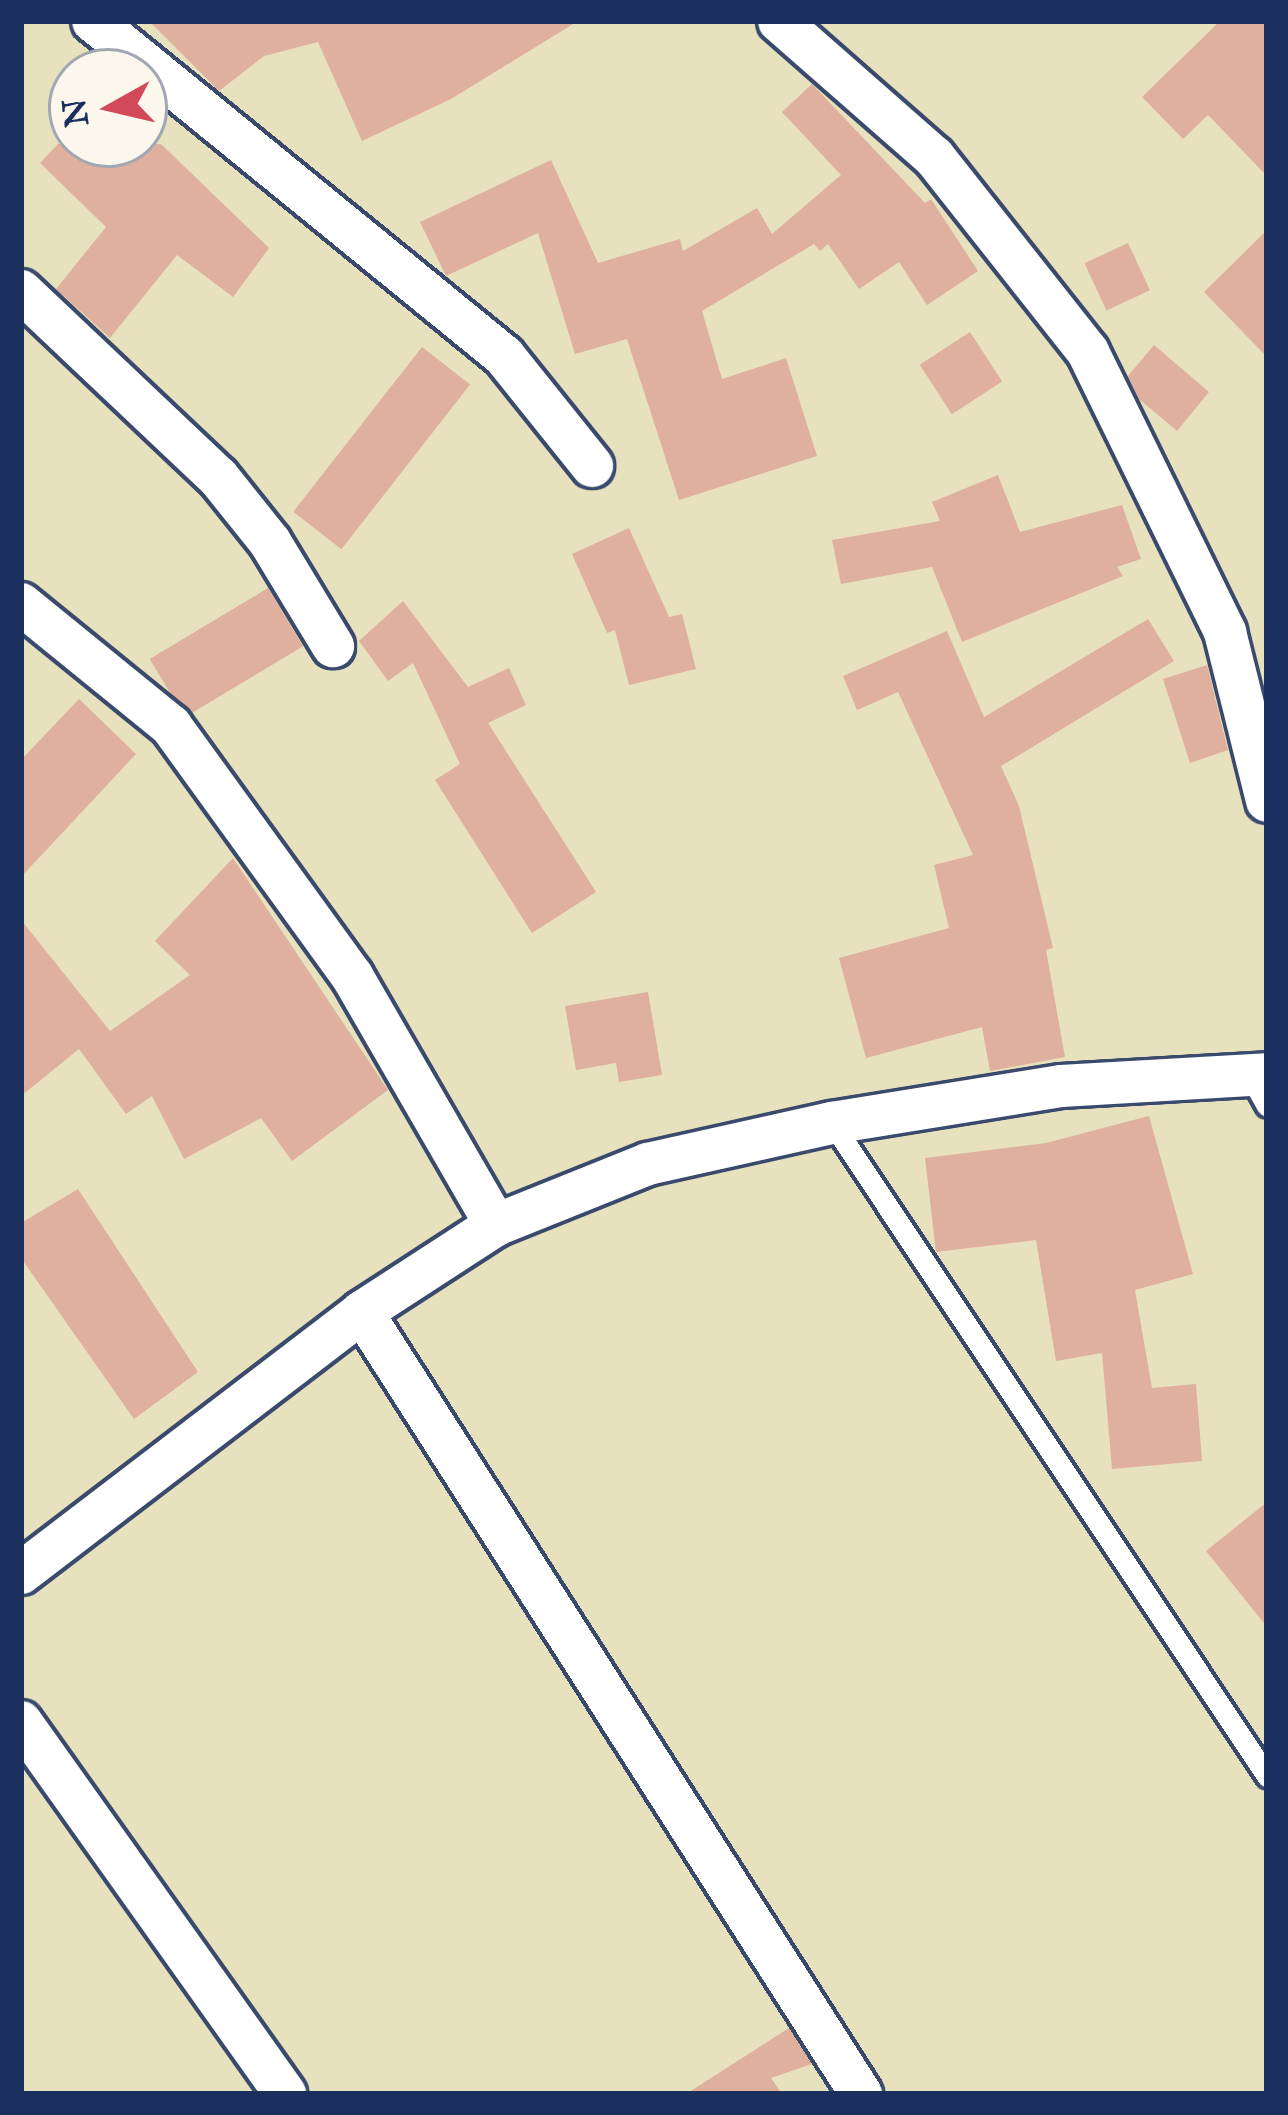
<!DOCTYPE html>
<html>
<head>
<meta charset="utf-8">
<style>
  body { margin:0 }
  #map { position:relative; width:1288px; height:2115px; overflow:hidden; background:#e7e1bd; font-family:"IM FELL Great Primer",serif }
  div>[style] { position:absolute }
  .building>* { inset:0; background:#dfb09d; transform-origin:0 0 }
  .roads { filter:drop-shadow(3px 0 #3a4a6c) drop-shadow(-3px 0 #3a4a6c) drop-shadow(0 3px #3a4a6c) drop-shadow(0 -3px #3a4a6c) }
  .service>* { height:21px; margin:-10.5px; padding:0 10.5px; transform-origin:10.5px; border-radius:10.5px; background:#fff }
  .minor>* { height:42px; margin:-21px; padding:0 21px; transform-origin:21px; border-radius:21px; background:#fff }
  span { translate:-50% -50%; white-space:nowrap; text-align:center; line-height:1.15; -webkit-text-stroke:10px #fbf7ec; paint-order:stroke }
  .frame { position:absolute; inset:0; border:24px solid #1b2f5e; pointer-events:none }
  .north { position:absolute; left:48px; top:48px; width:120px; height:120px; box-sizing:border-box; background:#fbf7ec; border:3px solid #a1a7b3; border-radius:50%; rotate:262deg; font-size:33px; font-weight:700; line-height:48px; text-align:center; color:#1b2f5e }
  .north::after { content:''; display:block; margin:auto; width:42px; height:54px; background:#d1495b; clip-path:polygon(50% 0,100% 100%,50% 72%,0 100%) }
</style>
</head>
<body>
<div id="map">
  <div class="building">
    <i style="clip-path:polygon(149px 21px,578px 21px,451px 99px,362px 141px,318px 42px,264px 56px,219px 91px)"></i>
    <i style="clip-path:polygon(1220px 21px,1267px 21px,1267px 176px,1208px 115px,1183px 139px,1142px 97px)"></i>
    <i style="clip-path:polygon(812px 84px,925px 203px,931px 199px,978px 271px,927px 305px,899px 262px,859px 289px,828px 244px,820px 251px,814px 244px,702px 311px,722px 379px,786px 358px,817px 456px,679px 500px,627px 339px,575px 354px,538px 233px,446px 276px,420px 222px,551px 160px,598px 263px,680px 239px,683px 251px,757px 208px,772px 234px,841px 175px,782px 112px)"></i>
    <i style="clip-path:polygon(58px 144px,161px 144px,269px 248px,233px 297px,177px 255px,110px 338px,56px 289px,106px 227px,40px 163px)"></i>
    <i style="clip-path:polygon(1267px 230px,1267px 357px,1204px 292px)"></i>
    <i style="left:1128px;top:243px;width:52px;height:48px;rotate:65deg"></i>
    <i style="left:970px;top:332px;width:59px;height:60px;rotate:57deg"></i>
    <i style="clip-path:polygon(1154px 345px,1209px 392px,1177px 431px,1139px 399px,1128px 376px)"></i>
    <i style="left:422px;top:347px;width:61px;height:209px;rotate:38deg"></i>
    <i style="clip-path:polygon(998px 475px,1020px 532px,1122px 505px,1141px 559px,1117px 567px,1123px 576px,962px 642px,932px 567px,841px 584px,832px 540px,940px 521px,932px 502px)"></i>
    <i style="clip-path:polygon(629px 528px,669px 617px,682px 614px,696px 669px,629px 685px,615px 630px,607px 633px,572px 554px)"></i>
    <i style="left:268px;top:588px;width:68px;height:138px;rotate:59deg"></i>
    <i style="clip-path:polygon(403px 601px,468px 687px,509px 668px,526px 705px,488px 723px,596px 892px,532px 933px,435px 780px,460px 764px,413px 663px,388px 681px,359px 641px)"></i>
    <i style="clip-path:polygon(1148px 619px,1174px 661px,1001px 766px,1019px 806px,1053px 948px,1046px 950px,1065px 1057px,990px 1071px,982px 1027px,866px 1058px,839px 958px,949px 928px,934px 865px,973px 855px,898px 692px,857px 710px,843px 676px,947px 631px,984px 717px)"></i>
    <i style="clip-path:polygon(1207px 665px,1228px 750px,1190px 763px,1163px 679px)"></i>
    <i style="clip-path:polygon(79px 699px,136px 754px,21px 877px,21px 760px)"></i>
    <i style="clip-path:polygon(233px 858px,388px 1090px,292px 1161px,261px 1118px,184px 1159px,152px 1096px,126px 1114px,79px 1049px,21px 1096px,21px 920px,110px 1031px,190px 975px,155px 941px)"></i>
    <i style="clip-path:polygon(648px 992px,662px 1075px,619px 1082px,616px 1063px,576px 1070px,565px 1006px)"></i>
    <i style="clip-path:polygon(1149px 1116px,1193px 1274px,1135px 1290px,1152px 1388px,1196px 1384px,1202px 1461px,1112px 1469px,1102px 1353px,1056px 1361px,1036px 1240px,936px 1252px,925px 1158px,1046px 1143px)"></i>
    <i style="clip-path:polygon(78px 1189px,198px 1372px,134px 1419px,21px 1258px,21px 1223px)"></i>
    <i style="clip-path:polygon(1267px 1502px,1267px 1627px,1206px 1551px)"></i>
    <i style="clip-path:polygon(789px 2028px,812px 2064px,771px 2078px,782px 2094px,686px 2094px)"></i>
  </div>
  <div class="roads">
    <div class="service">
      <i style="left:1250px;top:1075px;width:35px;rotate:61deg"></i>
      <i style="left:832px;top:1123px;width:785px;rotate:56.33deg"></i>
    </div>
    <div class="minor">
      <i style="left:93px;top:21px;width:530px;rotate:39.18deg"></i>
      <i style="left:504px;top:356px;width:141px;rotate:51.3deg"></i>
      <i style="left:779px;top:21px;width:206px;rotate:41.3deg"></i>
      <i style="left:934px;top:157px;width:248px;rotate:51.7deg"></i>
      <i style="left:1088px;top:352px;width:312px;rotate:63.9deg"></i>
      <i style="left:1225px;top:632px;width:174px;rotate:76deg"></i>
      <i style="left:21px;top:291px;width:271px;rotate:43.4deg"></i>
      <i style="left:218px;top:477px;width:83px;rotate:51.3deg"></i>
      <i style="left:270px;top:542px;width:122px;rotate:58.8deg"></i>
      <i style="left:21px;top:604px;width:193px;rotate:39.1deg"></i>
      <i style="left:171px;top:726px;width:309px;rotate:54.1deg"></i>
      <i style="left:352px;top:976px;width:288px;rotate:60deg"></i>
      <i style="left:362px;top:1312px;width:928px;rotate:57.46deg"></i>
      <i style="left:21px;top:1573px;width:429px;rotate:-37.4deg"></i>
      <i style="left:362px;top:1312px;width:160px;rotate:-33deg"></i>
      <i style="left:496px;top:1225px;width:164px;rotate:-21.9deg"></i>
      <i style="left:648px;top:1164px;width:189px;rotate:-12.6deg"></i>
      <i style="left:832px;top:1123px;width:232px;rotate:-9.2deg"></i>
      <i style="left:1061px;top:1086px;width:206px;rotate:-3.3deg"></i>
      <i style="left:21px;top:1722px;width:456px;rotate:54.6deg"></i>
    </div>
  </div>
  <div class="frame"></div>
  <div class="north">N</div>
</div>
</body>
</html>
